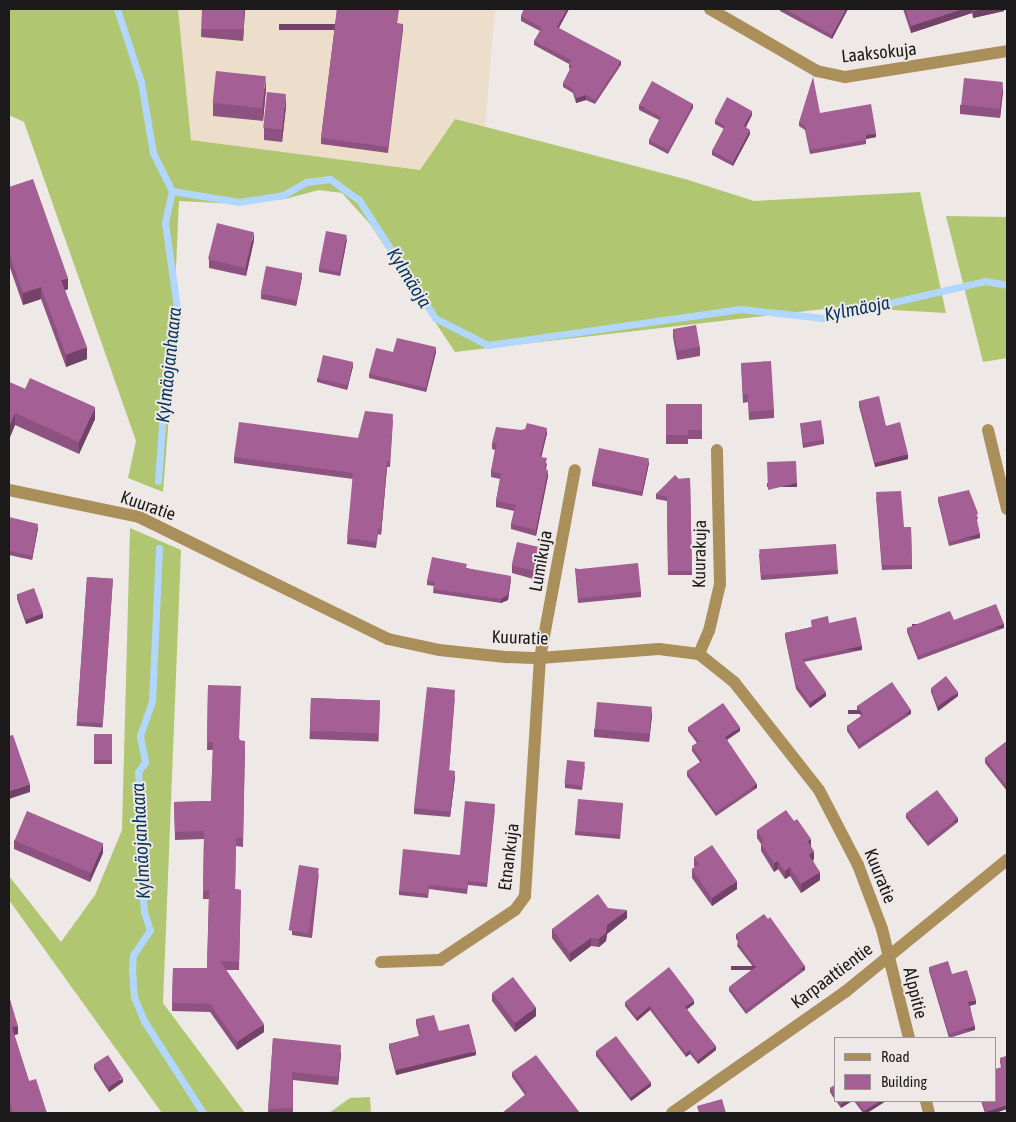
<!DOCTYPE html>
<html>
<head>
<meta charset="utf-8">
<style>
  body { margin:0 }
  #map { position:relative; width:1016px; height:1122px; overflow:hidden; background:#eee9e7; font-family:"Asap Condensed",sans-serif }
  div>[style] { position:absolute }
  .industrial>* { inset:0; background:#edddcb }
  .forest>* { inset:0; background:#b1c670 }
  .stream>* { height:7px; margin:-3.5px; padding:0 3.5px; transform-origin:3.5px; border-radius:3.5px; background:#b1d7ff }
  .street>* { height:12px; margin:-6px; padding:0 6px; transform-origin:6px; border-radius:6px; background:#ab8f5a }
  .wall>* { inset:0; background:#8d5280; transform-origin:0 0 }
  .shaded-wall>* { inset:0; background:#734268; transform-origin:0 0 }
  .building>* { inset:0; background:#a45f95; transform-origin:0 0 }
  span { translate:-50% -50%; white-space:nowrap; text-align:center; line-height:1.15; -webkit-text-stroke:4px #eee9e7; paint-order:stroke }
  .street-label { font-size:18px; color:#1b1919 }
  .water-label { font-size:19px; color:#05345d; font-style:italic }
  .frame { position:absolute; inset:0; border:10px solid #1b1919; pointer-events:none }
  .legend { position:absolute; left:834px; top:1037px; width:162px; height:65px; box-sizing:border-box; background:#eee9e7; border:1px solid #9a9695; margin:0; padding:6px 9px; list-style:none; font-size:15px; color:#1b1919 }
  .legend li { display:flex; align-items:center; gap:10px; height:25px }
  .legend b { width:25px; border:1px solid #9a9695 }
</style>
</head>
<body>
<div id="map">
  <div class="industrial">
    <i style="clip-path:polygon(178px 9px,495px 9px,485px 127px,455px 119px,420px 170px,191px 140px)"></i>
  </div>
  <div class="forest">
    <i style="clip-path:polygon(9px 9px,178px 9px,191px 140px,420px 170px,455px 119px,685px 179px,754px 201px,920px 192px,946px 313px,841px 307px,455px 352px,370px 224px,342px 193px,319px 190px,285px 199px,236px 204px,179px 201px,170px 403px,163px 492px,128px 478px,136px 441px,24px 122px,9px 115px)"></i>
    <i style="clip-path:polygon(946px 216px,1007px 217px,1007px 358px,983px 362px)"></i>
    <i style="clip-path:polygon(130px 528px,181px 550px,163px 1003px,245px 1113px,162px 1113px,9px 900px,9px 876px,61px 942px,95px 895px,122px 830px)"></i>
    <i style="clip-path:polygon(370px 1097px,371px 1113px,329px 1113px,350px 1098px)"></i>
  </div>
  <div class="stream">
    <i style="left:117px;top:9px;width:77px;rotate:71.8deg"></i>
    <i style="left:141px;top:82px;width:72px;rotate:80.4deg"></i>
    <i style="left:153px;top:153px;width:42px;rotate:63.4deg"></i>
    <i style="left:172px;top:191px;width:68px;rotate:9.3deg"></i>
    <i style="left:239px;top:202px;width:45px;rotate:-9deg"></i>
    <i style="left:283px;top:195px;width:26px;rotate:-29deg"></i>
    <i style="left:306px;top:182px;width:24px;rotate:-7deg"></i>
    <i style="left:330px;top:179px;width:36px;rotate:36deg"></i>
    <i style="left:359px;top:200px;width:140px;rotate:57.2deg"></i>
    <i style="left:435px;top:318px;width:59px;rotate:27deg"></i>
    <i style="left:488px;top:345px;width:255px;rotate:-8.1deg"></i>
    <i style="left:740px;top:309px;width:84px;rotate:6.1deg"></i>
    <i style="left:824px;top:318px;width:165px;rotate:-12.9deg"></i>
    <i style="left:985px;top:281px;width:22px;rotate:10deg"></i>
    <i style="left:158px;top:481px;width:111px;rotate:-85.9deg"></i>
    <i style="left:166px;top:370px;width:56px;rotate:-77.7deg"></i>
    <i style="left:178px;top:315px;width:93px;rotate:-98deg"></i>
    <i style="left:165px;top:223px;width:33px;rotate:-78deg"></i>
    <i style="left:159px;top:548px;width:153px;rotate:92.6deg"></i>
    <i style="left:152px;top:701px;width:37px;rotate:109deg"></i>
    <i style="left:140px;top:736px;width:26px;rotate:79deg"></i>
    <i style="left:145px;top:762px;width:12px;rotate:125deg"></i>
    <i style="left:138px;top:772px;width:46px;rotate:86.3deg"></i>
    <i style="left:141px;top:818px;width:21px;rotate:98deg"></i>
    <i style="left:138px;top:839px;width:73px;rotate:85.3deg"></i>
    <i style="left:144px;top:912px;width:19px;rotate:72deg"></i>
    <i style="left:150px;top:930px;width:30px;rotate:124deg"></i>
    <i style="left:133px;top:955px;width:14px;rotate:94deg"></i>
    <i style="left:132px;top:969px;width:28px;rotate:86deg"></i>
    <i style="left:134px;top:997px;width:26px;rotate:67deg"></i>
    <i style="left:144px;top:1021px;width:109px;rotate:57.3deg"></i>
  </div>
  <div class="street">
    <i style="left:710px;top:9px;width:124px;rotate:30.1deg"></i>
    <i style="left:817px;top:71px;width:29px;rotate:12deg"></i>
    <i style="left:845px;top:77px;width:164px;rotate:-9.1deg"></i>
    <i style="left:988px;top:430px;width:81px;rotate:76.5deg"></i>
    <i style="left:9px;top:490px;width:133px;rotate:11.7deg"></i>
    <i style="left:139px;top:517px;width:277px;rotate:26.1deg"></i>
    <i style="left:388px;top:639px;width:52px;rotate:12.2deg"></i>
    <i style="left:439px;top:650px;width:67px;rotate:6deg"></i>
    <i style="left:506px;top:657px;width:34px;rotate:2deg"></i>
    <i style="left:540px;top:658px;width:119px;rotate:-4.3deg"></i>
    <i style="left:659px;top:649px;width:40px;rotate:7.1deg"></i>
    <i style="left:699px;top:654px;width:45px;rotate:38.7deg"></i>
    <i style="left:734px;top:682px;width:137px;rotate:51.8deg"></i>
    <i style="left:819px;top:790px;width:85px;rotate:62.5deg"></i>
    <i style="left:858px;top:865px;width:68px;rotate:69.4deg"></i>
    <i style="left:882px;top:929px;width:112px;rotate:76.1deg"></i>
    <i style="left:699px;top:654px;width:25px;rotate:-67deg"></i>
    <i style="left:709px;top:631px;width:48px;rotate:-76.8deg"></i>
    <i style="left:720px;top:584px;width:134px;rotate:-91.3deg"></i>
    <i style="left:381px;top:962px;width:59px;rotate:-1.9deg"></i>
    <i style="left:440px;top:960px;width:90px;rotate:-33.7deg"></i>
    <i style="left:515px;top:910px;width:17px;rotate:-54deg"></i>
    <i style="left:525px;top:896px;width:238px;rotate:-86.4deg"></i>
    <i style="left:540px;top:658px;width:191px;rotate:-79.5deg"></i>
    <i style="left:926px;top:1101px;width:12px;rotate:76deg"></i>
    <i style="left:672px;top:1113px;width:211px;rotate:-35deg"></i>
    <i style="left:845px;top:992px;width:209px;rotate:-39.2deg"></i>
  </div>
  <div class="wall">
    <i style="clip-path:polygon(202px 9px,245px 9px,243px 41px,201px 37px)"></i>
    <i style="clip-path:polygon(337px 9px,399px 9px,397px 23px,403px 30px,388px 153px,321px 144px,321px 138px)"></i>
    <i style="clip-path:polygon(524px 9px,569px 9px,559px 28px,621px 65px,595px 104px,586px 100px,576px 103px,573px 93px,563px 87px,563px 83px,570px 69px,569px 68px,569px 64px,534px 45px,534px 41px,540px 31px,521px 21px,521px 16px)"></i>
    <i style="clip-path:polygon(780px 9px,848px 9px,832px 39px,780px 11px)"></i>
    <i style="clip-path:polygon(903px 9px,1004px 9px,1004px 11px,973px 18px,972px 13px,911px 33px)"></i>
    <i style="clip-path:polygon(266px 88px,263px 121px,213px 116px,213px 103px)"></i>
    <i style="clip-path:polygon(1003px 91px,1000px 118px,960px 114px,960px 105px)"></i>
    <i style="clip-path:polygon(639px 105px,693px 108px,668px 154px,649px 144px,649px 140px,659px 120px,639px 110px)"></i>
    <i style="clip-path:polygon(286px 106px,282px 142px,264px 140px,264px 128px)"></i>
    <i style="clip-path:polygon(820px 113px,876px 137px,866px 139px,866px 144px,810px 154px,805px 130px,799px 126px,799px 122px)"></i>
    <i style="clip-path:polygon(752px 115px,746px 127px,750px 134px,733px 166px,712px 155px,712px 151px,724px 129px,715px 124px,715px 120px)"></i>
    <i style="clip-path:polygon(9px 187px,68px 289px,65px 290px,87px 359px,66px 367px,41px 299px,23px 305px,9px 265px)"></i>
    <i style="clip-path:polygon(347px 239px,340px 276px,319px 272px,319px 268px)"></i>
    <i style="clip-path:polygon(254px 240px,246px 276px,209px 268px,209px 259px)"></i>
    <i style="clip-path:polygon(302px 277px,296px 306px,261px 299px,261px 294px)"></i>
    <i style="clip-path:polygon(673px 329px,700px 347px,700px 356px,677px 360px,673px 337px)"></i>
    <i style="clip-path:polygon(393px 352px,436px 352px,426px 392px,369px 378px,369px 374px)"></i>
    <i style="clip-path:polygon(741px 363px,774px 410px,774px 418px,749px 420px,748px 402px,743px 403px)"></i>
    <i style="clip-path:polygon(353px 366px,347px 390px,317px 382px,317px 378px)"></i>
    <i style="clip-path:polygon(9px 382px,95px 419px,79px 454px,15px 425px,10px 437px,9px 437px)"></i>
    <i style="clip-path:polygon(859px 401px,886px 426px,908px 459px,875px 467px,859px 406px)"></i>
    <i style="clip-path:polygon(666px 404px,702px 404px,702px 439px,688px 439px,688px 444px,666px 444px)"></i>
    <i style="clip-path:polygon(393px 420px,390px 467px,387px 467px,381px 535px,378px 534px,376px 548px,347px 544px,353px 479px,234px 463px,234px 457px,358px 438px)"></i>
    <i style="clip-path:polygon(800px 423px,824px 440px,824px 444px,803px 448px)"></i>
    <i style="clip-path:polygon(547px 433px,541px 457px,547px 464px,546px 469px,548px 476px,536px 536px,511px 529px,511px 524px,514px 511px,496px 507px,496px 501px,500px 479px,491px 477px,491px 471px,495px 450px,492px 449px,492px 443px)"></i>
    <i style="clip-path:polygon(649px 463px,642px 496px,592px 486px,592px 481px)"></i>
    <i style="clip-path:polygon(690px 478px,692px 575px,668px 575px,667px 501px,656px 499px,656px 494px,679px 479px)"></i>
    <i style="clip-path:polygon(876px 496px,904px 527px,911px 527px,912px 569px,882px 570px)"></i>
    <i style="clip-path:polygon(938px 497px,978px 517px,977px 520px,980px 538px,949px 546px,938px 501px)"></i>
    <i style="clip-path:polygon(9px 519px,38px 528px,32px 560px,9px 555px)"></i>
    <i style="clip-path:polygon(759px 554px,838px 570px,838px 574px,761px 580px)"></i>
    <i style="clip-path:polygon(543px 556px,537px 580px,512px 573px,512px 565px)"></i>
    <i style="clip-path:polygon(467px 568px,511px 580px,508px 600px,501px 603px,433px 593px,434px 586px,427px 585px,427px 581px)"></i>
    <i style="clip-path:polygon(575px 568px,641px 592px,641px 597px,578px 603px)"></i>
    <i style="left:87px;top:577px;width:26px;height:149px;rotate:4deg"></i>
    <i style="clip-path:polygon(17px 594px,43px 618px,26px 624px,17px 599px)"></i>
    <i style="clip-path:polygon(811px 620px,829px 623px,862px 650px,804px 662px,826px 696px,810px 708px,796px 689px,785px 637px,785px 633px,812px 627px)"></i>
    <i style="clip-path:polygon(954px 620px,1004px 628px,918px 660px,907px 632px,907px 628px)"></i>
    <i style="clip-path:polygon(208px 685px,240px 740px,245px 749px,243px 847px,236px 846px,235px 889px,241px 890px,239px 970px,226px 970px,264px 1032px,237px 1050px,210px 1012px,172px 1011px,173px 968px,207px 968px,209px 899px,203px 899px,204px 839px,175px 840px,174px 802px,211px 801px,213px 750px,207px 750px)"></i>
    <i style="clip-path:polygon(931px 688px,958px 696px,938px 711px,931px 692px)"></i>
    <i style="clip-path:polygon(455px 696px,449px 771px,455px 777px,450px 817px,414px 814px,414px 808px)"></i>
    <i style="left:311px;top:698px;width:69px;height:41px;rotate:2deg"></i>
    <i style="clip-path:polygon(857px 706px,911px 714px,859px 749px,847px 731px,847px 726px,861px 716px,857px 710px)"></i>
    <i style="clip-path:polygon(652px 715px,649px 742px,594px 737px,594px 729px)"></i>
    <i style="clip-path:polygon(688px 727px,740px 731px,727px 740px,757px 788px,716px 816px,687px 776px,687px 771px,700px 762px,692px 751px,692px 746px,697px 743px,688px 731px)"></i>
    <i style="left:94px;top:734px;width:18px;height:30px"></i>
    <i style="clip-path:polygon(1007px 741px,1007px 791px,985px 763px,985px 758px)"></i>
    <i style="clip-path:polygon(585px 766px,582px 790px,565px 788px,565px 784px)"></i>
    <i style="clip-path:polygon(623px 803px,620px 839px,575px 835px,575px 831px)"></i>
    <i style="clip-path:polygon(495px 808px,487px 887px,468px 885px,467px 894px,429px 889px,428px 898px,399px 895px,399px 891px,460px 855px)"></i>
    <i style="clip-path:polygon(906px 814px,958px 822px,928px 846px,906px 818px)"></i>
    <i style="clip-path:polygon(757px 830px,811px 846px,814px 859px,813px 860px,820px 880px,801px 893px,790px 876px,785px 879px,778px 869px,774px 872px,761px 851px,761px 844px,757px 838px)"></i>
    <i style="clip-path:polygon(14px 840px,103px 853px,90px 882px,14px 849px)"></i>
    <i style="clip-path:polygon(694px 857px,737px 889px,712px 906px,692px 878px,692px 869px,695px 867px,694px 866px)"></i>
    <i style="clip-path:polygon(319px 872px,312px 938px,292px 935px,292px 931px)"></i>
    <i style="clip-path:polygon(608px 908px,627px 918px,607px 934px,606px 941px,599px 947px,591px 946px,570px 962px,552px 938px,552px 929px)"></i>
    <i style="clip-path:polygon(736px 934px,805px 970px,746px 1014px,729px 991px,729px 987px,754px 968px,737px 946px,738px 941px,736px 939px)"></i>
    <i style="clip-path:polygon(929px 967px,952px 974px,976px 1004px,970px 1006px,975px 1030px,949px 1038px,929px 971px)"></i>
    <i style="clip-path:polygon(492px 993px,536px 1016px,515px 1032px,492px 1001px)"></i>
    <i style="clip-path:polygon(9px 996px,18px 1034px,14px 1035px,29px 1081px,47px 1113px,10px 1113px,9px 1108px)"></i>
    <i style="clip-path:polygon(625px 1002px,694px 1004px,687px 1009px,716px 1050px,698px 1064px,690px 1054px,686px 1057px,650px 1010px,637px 1021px,625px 1006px)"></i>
    <i style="clip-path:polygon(416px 1019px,439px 1031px,476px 1055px,396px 1075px,389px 1048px,389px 1044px,419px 1036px,416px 1024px)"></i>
    <i style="clip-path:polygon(273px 1038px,341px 1053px,338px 1085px,293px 1080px,293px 1113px,268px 1113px)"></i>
    <i style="clip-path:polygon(596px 1051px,651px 1086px,631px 1101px,596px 1056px)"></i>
    <i style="clip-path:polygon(1007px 1056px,1007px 1109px,995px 1113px,985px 1113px,981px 1101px,995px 1101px,1001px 1067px,1000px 1062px,1000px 1058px)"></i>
    <i style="clip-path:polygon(94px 1065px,123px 1082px,109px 1092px,94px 1069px)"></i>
    <i style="clip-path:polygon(512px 1072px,580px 1113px,525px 1095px,512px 1077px)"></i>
    <i style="clip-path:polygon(835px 1085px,835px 1100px,830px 1092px,830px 1088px)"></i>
    <i style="clip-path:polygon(836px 1101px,852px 1101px,841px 1108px)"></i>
    <i style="clip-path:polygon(854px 1101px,886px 1101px,867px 1113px,863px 1113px)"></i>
  </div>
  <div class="shaded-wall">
    <i style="clip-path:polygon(244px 9px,245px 9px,243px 41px,243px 32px)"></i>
    <i style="clip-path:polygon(567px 9px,569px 9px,557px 31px,557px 27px)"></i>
    <i style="clip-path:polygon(846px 9px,848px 9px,832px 39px,832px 35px)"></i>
    <i style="clip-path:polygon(963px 9px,972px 9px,972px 13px,911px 33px,911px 26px)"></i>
    <i style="clip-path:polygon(982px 9px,1004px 9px,1004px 11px,973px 18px,973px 11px)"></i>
    <i style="left:403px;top:24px;width:6px;height:124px;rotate:90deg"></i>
    <i style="left:621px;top:61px;width:4px;height:47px;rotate:90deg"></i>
    <i style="clip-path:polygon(266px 76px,266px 88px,263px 121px,263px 108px)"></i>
    <i style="clip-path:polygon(1003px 82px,1003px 91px,1000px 118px,1000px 110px)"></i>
    <i style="clip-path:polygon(286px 94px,286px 106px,282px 142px,282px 130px)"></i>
    <i style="clip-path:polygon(586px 95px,586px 100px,576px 103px,576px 98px)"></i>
    <i style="left:693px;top:104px;width:4px;height:52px;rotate:90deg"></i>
    <i style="clip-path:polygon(752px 111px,752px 115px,744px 130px,744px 126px)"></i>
    <i style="clip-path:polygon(750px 130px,750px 134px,733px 166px,733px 162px)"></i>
    <i style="clip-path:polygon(876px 133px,876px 137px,866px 139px,866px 135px)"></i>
    <i style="clip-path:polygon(254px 232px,254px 240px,246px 276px,246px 268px)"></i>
    <i style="clip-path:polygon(347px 235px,347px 239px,340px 276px,340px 272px)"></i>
    <i style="clip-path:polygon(302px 273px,302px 277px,296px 306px,296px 301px)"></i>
    <i style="clip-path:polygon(68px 278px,68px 289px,61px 292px,61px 280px)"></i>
    <i style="clip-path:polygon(41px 287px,41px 299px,23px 305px,23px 293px)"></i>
    <i style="clip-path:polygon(87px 347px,87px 359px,66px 367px,66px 355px)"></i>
    <i style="clip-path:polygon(436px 347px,436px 352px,426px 392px,426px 388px)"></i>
    <i style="clip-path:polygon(353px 362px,353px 366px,347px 390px,347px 385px)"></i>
    <i style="clip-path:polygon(95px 407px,95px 419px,79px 454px,79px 442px)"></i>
    <i style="clip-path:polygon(15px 413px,15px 425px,10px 437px,10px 425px)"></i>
    <i style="clip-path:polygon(547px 428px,547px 433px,540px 463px,540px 457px)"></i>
    <i style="clip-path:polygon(908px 454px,908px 459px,875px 467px,875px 463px)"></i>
    <i style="clip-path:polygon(649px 459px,649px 463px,642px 496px,642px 492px)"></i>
    <i style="clip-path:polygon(387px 461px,387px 467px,381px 535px,381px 529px)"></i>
    <i style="clip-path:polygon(548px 470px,548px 476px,536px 536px,536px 530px)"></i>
    <i style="left:797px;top:483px;width:4px;height:30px;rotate:90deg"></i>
    <i style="clip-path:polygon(38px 524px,38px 528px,32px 560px,32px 556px)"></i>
    <i style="left:980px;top:534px;width:4px;height:32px;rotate:90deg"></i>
    <i style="clip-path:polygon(543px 548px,543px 556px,537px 580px,537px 571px)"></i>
    <i style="clip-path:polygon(511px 576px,508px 600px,501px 603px,501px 599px)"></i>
    <i style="clip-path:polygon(43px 613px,43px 618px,26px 624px,26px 619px)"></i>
    <i style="left:1004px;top:624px;width:4px;height:92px;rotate:90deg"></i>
    <i style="left:862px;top:646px;width:4px;height:61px;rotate:90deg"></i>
    <i style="clip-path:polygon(826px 692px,826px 696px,810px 708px,810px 703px)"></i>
    <i style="clip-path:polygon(958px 692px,958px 696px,938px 711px,938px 706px)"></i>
    <i style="clip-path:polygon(652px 707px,652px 715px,649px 742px,649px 733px)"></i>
    <i style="left:911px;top:710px;width:4px;height:63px;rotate:90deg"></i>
    <i style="clip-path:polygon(740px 727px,740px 731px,725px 741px,725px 737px)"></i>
    <i style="clip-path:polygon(455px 771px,455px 777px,450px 817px,450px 812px)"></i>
    <i style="clip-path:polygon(30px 784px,30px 792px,9px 799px,9px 791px)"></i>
    <i style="left:757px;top:784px;width:4px;height:50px;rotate:90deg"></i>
    <i style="left:958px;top:818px;width:4px;height:38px;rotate:90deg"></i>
    <i style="clip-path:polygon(811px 839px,811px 847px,807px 841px)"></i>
    <i style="clip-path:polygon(103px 844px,103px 853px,90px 882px,90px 874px)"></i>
    <i style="clip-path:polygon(814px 851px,814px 859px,809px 863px,809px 855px)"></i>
    <i style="clip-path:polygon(778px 861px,778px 869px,774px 872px,774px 863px)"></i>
    <i style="clip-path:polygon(790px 867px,790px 876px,785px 879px,785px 871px)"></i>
    <i style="clip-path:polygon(820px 872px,820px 880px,801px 893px,801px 884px)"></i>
    <i style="clip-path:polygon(737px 881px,737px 889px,712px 906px,712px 898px)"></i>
    <i style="clip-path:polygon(627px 910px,627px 918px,607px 934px,606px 941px,599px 947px,599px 939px,607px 925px)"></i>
    <i style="clip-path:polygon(591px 938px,591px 946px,570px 962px,570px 953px)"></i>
    <i style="left:805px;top:966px;width:4px;height:74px;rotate:90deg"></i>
    <i style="clip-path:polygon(694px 1000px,694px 1004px,685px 1011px,685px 1007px)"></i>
    <i style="clip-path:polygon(976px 1000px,976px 1004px,968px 1006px,968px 1002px)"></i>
    <i style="clip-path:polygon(650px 1006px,650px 1010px,637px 1021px,637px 1017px)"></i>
    <i style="clip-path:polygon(536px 1007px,536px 1016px,515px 1032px,515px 1023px)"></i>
    <i style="clip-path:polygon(264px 1024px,264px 1032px,237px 1050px,237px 1042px)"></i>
    <i style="clip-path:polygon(18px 1026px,18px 1034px,12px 1036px,12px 1027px)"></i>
    <i style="left:975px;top:1026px;width:4px;height:27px;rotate:90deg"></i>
    <i style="clip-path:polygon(341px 1045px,341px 1053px,338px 1085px,338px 1077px)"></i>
    <i style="clip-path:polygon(716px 1046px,716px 1050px,698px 1064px,698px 1060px)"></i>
    <i style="clip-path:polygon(690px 1050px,690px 1054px,686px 1057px,686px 1053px)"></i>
    <i style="clip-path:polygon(476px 1051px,476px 1055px,396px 1075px,396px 1070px)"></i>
    <i style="clip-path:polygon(123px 1078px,123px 1082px,109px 1092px,109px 1087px)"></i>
    <i style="clip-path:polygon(651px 1082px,651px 1086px,631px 1101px,631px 1097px)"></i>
    <i style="clip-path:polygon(846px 1101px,852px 1101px,841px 1108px,841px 1104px)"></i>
    <i style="clip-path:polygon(880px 1101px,886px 1101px,867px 1113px,864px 1113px,864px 1111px)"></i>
    <i style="clip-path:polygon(1007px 1105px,1007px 1109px,995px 1113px,986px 1113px,986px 1112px)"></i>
  </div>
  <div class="building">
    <i style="left:202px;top:9px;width:42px;height:20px"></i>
    <i style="clip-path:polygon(337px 9px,398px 9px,397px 23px,403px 24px,388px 147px,321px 138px)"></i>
    <i style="clip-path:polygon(524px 9px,567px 9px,557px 27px,621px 61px,595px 100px,586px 95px,576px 98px,573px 89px,563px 83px,572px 66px,569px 64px,571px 60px,534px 41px,542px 28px,521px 16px)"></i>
    <i style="clip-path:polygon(785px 9px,846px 9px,832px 35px)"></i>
    <i style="clip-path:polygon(906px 9px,963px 9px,911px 26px)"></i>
    <i style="clip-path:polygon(972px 9px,982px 9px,973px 11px)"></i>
    <i style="left:216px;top:71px;width:50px;height:32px;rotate:6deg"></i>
    <i style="clip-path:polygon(813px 77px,820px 113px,871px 104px,876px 133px,866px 135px,866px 140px,810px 150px,805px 126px,799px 122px)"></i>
    <i style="left:964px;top:78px;width:39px;height:27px;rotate:6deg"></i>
    <i style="clip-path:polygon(652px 81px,693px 104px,668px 150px,649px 140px,661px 117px,639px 105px)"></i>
    <i style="left:267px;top:92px;width:19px;height:36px;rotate:6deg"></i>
    <i style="clip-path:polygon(727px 97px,752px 111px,744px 126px,750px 130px,733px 162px,712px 151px,725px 126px,715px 120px)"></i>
    <i style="clip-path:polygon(33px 179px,68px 278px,61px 280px,87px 347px,66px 355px,41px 287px,23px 293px,9px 253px,9px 187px)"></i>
    <i style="left:217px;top:223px;width:38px;height:37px;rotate:14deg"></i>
    <i style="left:326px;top:231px;width:21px;height:38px;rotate:11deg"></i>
    <i style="left:266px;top:266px;width:37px;height:28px;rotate:11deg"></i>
    <i style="left:696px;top:325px;width:22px;height:23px;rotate:80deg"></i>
    <i style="clip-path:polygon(397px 338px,436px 347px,426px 388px,369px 374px,376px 348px,393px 352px)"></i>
    <i style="left:323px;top:355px;width:31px;height:24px;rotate:13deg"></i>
    <i style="clip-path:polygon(771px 361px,774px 410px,749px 412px,748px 394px,743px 394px,741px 363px)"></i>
    <i style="clip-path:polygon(30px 378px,95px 407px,79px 442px,15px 413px,10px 425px,9px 425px,9px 382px,25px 389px)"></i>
    <i style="clip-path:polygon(879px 396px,886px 426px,900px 422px,908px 454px,875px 463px,859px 401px)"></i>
    <i style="clip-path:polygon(666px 404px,702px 404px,702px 430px,688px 430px,688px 435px,666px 435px)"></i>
    <i style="clip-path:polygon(365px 411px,393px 414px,390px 461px,387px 461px,381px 529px,378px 528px,376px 542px,347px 538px,353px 473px,234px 457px,239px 422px,358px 438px)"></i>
    <i style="left:821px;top:420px;width:20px;height:21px;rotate:81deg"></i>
    <i style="clip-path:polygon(527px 423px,547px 428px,540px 457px,547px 458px,544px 469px,548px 470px,536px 530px,511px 524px,516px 505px,496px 501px,501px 474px,491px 471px,497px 444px,492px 443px,496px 427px,521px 430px,525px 429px)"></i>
    <i style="left:599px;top:448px;width:51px;height:34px;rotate:12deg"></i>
    <i style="clip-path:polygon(796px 461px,797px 483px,768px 490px,767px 462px)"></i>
    <i style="clip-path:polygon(675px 475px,679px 479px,690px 478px,692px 571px,668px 571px,667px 497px,656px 494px)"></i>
    <i style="clip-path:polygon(969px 490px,978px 513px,976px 517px,980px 534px,949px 542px,938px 497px)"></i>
    <i style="clip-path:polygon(901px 491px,904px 527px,911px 527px,912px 565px,882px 565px,876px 492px)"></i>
    <i style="clip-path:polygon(9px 517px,38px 524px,32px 556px,9px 551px)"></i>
    <i style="left:517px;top:542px;width:27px;height:24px;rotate:13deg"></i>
    <i style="left:836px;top:544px;width:26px;height:77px;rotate:86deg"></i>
    <i style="clip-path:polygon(432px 557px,467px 564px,466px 568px,511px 576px,508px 595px,501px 599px,433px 589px,435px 582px,427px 581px)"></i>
    <i style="left:638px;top:563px;width:29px;height:63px;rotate:84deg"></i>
    <i style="left:87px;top:577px;width:26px;height:145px;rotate:4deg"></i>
    <i style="left:34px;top:588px;width:27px;height:18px;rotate:70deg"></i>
    <i style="clip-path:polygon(996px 604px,1004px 624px,918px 656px,907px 628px,950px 611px,954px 620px)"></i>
    <i style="clip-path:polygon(828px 616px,829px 623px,856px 617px,862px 646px,802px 659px,826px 692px,810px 703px,796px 684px,785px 633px,812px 627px,811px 620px)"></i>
    <i style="clip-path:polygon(946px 676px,958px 692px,938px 706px,931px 688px)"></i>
    <i style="clip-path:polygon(892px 682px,911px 710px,859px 745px,847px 726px,863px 715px,857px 706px)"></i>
    <i style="clip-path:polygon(208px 685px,241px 686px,239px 740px,245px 741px,243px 838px,236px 838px,235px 889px,241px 890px,239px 962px,220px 961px,264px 1024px,237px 1042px,210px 1004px,172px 1003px,173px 968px,207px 968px,209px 891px,203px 890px,204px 831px,175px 832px,174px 802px,211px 801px,213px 742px,207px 742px)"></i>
    <i style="clip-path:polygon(427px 687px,455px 690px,449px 770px,455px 771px,450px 812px,414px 808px)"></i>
    <i style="left:311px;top:698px;width:69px;height:33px;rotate:2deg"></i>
    <i style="left:597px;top:702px;width:55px;height:27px;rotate:5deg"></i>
    <i style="clip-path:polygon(723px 703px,740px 727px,725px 737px,757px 784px,716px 812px,687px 771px,702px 761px,692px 746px,699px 742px,688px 727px)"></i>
    <i style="left:94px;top:734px;width:18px;height:26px"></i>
    <i style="clip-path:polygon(13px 735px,30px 784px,9px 791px,9px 736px)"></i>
    <i style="clip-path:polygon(1007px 741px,1007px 787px,985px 758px)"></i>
    <i style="left:567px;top:760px;width:18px;height:24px;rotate:6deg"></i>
    <i style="left:937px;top:790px;width:35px;height:39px;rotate:53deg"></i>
    <i style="left:578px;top:799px;width:45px;height:32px;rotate:5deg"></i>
    <i style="clip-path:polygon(465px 801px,495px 804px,487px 883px,468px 881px,467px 889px,429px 885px,428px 894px,399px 891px,403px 849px,460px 855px)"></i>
    <i style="clip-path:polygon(786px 810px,794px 821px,797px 819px,811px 839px,807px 841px,814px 851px,809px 855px,820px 872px,801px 884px,790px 867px,785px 871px,778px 861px,774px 863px,761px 843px,764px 841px,757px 830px)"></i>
    <i style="left:27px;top:811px;width:83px;height:32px;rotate:23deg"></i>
    <i style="clip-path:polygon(712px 845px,737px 881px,712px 898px,692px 869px,699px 864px,694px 857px)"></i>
    <i style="left:299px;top:865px;width:20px;height:66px;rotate:9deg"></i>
    <i style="clip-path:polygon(598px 894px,608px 908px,627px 910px,607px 925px,606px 933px,599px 939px,591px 938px,570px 953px,552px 929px)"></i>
    <i style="clip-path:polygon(764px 914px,768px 919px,770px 917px,805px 966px,746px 1010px,729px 987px,756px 967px,737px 941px,740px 939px,736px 934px)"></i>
    <i style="clip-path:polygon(948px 961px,952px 974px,967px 970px,976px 1000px,968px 1002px,975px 1026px,949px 1034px,929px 967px)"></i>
    <i style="clip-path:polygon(669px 967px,694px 1000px,685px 1007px,716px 1046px,698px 1060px,690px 1050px,686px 1053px,650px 1006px,637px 1017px,625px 1002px)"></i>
    <i style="left:513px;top:977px;width:38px;height:26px;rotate:53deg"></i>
    <i style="clip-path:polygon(9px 996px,18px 1026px,12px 1027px,29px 1081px,36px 1079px,47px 1113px,13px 1113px,9px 1100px)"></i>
    <i style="clip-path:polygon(434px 1015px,439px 1031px,469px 1024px,476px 1051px,396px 1070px,389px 1044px,420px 1036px,416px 1019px)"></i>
    <i style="left:616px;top:1036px;width:58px;height:25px;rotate:53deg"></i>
    <i style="clip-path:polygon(273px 1038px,341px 1045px,338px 1077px,292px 1072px,293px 1108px,268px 1109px)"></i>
    <i style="left:108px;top:1055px;width:27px;height:17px;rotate:57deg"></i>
    <i style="clip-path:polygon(536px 1055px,580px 1113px,502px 1113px,527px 1093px,512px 1072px)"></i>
    <i style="clip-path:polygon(1007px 1056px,1007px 1105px,986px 1112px,982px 1101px,995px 1101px,995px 1069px,1002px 1067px,1000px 1058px)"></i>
    <i style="clip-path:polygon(835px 1085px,835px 1095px,830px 1088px)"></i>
    <i style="clip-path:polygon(722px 1099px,726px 1113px,699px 1113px,697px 1106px)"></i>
    <i style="clip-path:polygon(838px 1101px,846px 1101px,841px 1104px)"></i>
    <i style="clip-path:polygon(857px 1101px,880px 1101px,864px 1111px)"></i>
  </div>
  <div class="street-label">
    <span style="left:879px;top:53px;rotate:-6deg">Laaksokuja</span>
    <span style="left:148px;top:506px;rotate:19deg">Kuuratie</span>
    <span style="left:700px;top:554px;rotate:-89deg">Kuurakuja</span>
    <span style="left:541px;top:561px;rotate:-80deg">Lumikuja</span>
    <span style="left:520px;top:638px;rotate:2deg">Kuuratie</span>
    <span style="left:509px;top:857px;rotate:-83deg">Etnankuja</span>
    <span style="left:880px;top:876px;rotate:68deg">Kuuratie</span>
    <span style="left:832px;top:976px;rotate:-37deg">Karpaattientie</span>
    <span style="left:915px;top:993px;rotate:76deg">Alppitie</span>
  </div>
  <div class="water-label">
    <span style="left:409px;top:278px;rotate:58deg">Kylmäoja</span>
    <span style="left:857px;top:309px;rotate:-11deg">Kylmäoja</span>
    <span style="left:169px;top:365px;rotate:-84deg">Kylmäojanhaara</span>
    <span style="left:141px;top:841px;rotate:-93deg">Kylmäojanhaara</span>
  </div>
  <div class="frame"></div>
  <ul class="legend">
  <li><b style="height:6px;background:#ab8f5a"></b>Road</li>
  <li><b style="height:14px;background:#a45f95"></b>Building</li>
  </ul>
</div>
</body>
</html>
